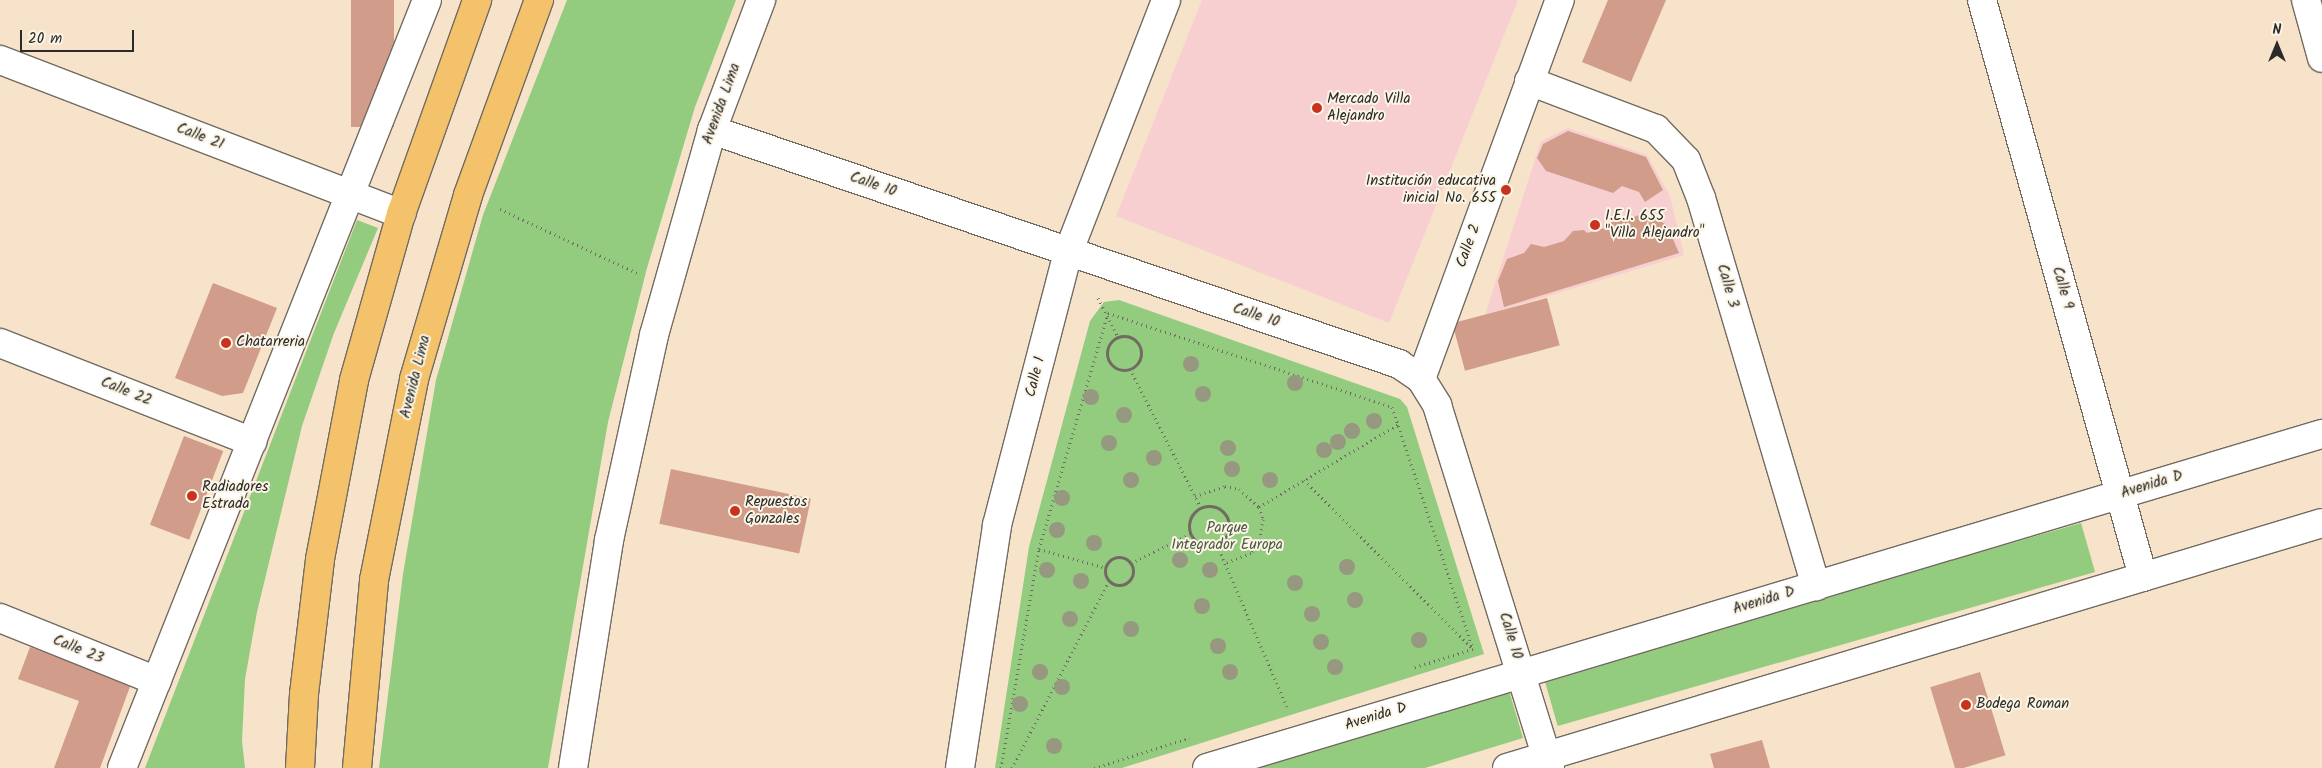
<!DOCTYPE html>
<html>
<head>
<meta charset="utf-8">
<style>
  body { margin:0 }
  #map { position:relative; width:2322px; height:768px; overflow:hidden; background:#f6e3c9; font-family:Kalam,sans-serif }
  div>[style] { position:absolute }
  .built>* { inset:0; background:#f7cfd0 }
  .green>* { inset:0; background:#93cb7f; transform-origin:0 0 }
  .building>* { inset:0; background:#d19c89; transform-origin:0 0 }
  .path>* { height:3px; margin-top:-1.5px; transform-origin:0; background:repeating-linear-gradient(90deg,#726b62 0 1px,transparent 0 5px) }
  .path>.ring { margin:-1.5px; padding:0; box-sizing:content-box; background:none; border:3px solid #726b62; border-radius:50% }
  .roads { filter:drop-shadow(1px 0 #726b62) drop-shadow(-1px 0 #726b62) drop-shadow(0 1px #726b62) drop-shadow(0 -1px #726b62) }
  .minor>* { height:28px; margin:-14px; padding:0 14px; transform-origin:14px; border-radius:14px; background:#fff }
  .major>* { height:28px; margin:-14px; padding:0 14px; transform-origin:14px; border-radius:14px; background:#f3c26a }
  .trees>* { width:16px; height:16px; margin:-8px; border-radius:50%; background:#979880 }
  .dots>* { width:14px; height:14px; translate:-50% -50%; box-sizing:border-box; border:2px solid #fcf5e5; border-radius:50% }
  span { translate:-50% -50%; white-space:nowrap; text-align:center; line-height:1.15; -webkit-text-stroke:4px #fcf5e5; paint-order:stroke }
  .poi-label { font-size:15px; color:#2b2b2b }
  .left { translate:0 -50%; text-align:left }
  .right { translate:-100% -50%; text-align:right }
  .street-label { font-size:15px; color:#2b2b2b }
  .park-label { font-size:15px; color:#4a5b44 }
  .north { position:absolute; left:2252px; top:20px; width:50px; height:50px; -webkit-text-stroke:4px #fcf5e5; paint-order:stroke; rotate:0deg; font-size:14px; font-weight:700; line-height:20px; text-align:center; color:#2b2b2b }
  .north::after { content:''; display:block; margin:auto; width:18px; height:22px; background:#2b2b2b; clip-path:polygon(50% 0,100% 100%,50% 72%,0 100%) }
  .scale { position:absolute; left:20px; top:30px; width:114px; height:22px; box-sizing:border-box; border:2px solid #2b2b2b; border-top:0; padding-left:6px; font-size:15px; line-height:18px; white-space:nowrap; color:#2b2b2b; -webkit-text-stroke:4px #fcf5e5; paint-order:stroke }
</style>
</head>
<body>
<div id="map">
  <div class="built">
    <i style="clip-path:polygon(1202px 0,1518px 0,1389px 323px,1116px 216px)"></i>
    <i style="clip-path:polygon(1568px 128px,1647px 155px,1670px 196px,1684px 255px,1485px 315px,1541px 141px)"></i>
  </div>
  <div class="green">
    <i style="clip-path:polygon(567px 0,736px 0,695px 107px,647px 268px,608px 422px,548px 768px,379px 768px,403px 574px,436px 380px,483px 215px)"></i>
    <i style="clip-path:polygon(357px 220px,378px 228px,334px 333px,302px 426px,257px 612px,245px 679px,242px 741px,245px 768px,145px 768px)"></i>
    <i style="clip-path:polygon(1119px 300px,1400px 399px,1407px 407px,1484px 654px,1122px 768px,995px 768px,1029px 547px,1090px 321px,1104px 302px)"></i>
    <i style="left:2081px;top:523px;width:51px;height:559px;rotate:74deg"></i>
    <i style="clip-path:polygon(1508px 687px,1523px 738px,1425px 768px,1257px 768px)"></i>
  </div>
  <div class="building">
    <i style="left:351px;top:0;width:43px;height:127px"></i>
    <i style="clip-path:polygon(1608px 0,1666px 0,1631px 82px,1582px 62px)"></i>
    <i style="clip-path:polygon(1568px 131px,1646px 157px,1663px 190px,1645px 202px,1639px 192px,1622px 186px,1613px 193px,1546px 171px,1537px 158px,1543px 144px)"></i>
    <i style="clip-path:polygon(1645px 213px,1667px 225px,1679px 253px,1504px 307px,1498px 281px,1507px 259px,1524px 253px,1531px 244px,1544px 247px,1564px 241px,1573px 231px,1584px 230px,1587px 233px,1608px 227px,1615px 217px,1628px 219px)"></i>
    <i style="clip-path:polygon(213px 283px,277px 308px,243px 393px,222px 396px,175px 378px)"></i>
    <i style="left:1547px;top:298px;width:49px;height:98px;rotate:75deg"></i>
    <i style="left:184px;top:436px;width:42px;height:95px;rotate:21deg"></i>
    <i style="left:671px;top:469px;width:143px;height:56px;rotate:12deg"></i>
    <i style="clip-path:polygon(30px 647px,131px 684px,100px 768px,54px 768px,79px 701px,18px 679px)"></i>
    <i style="left:1980px;top:672px;width:87px;height:52px;rotate:73deg"></i>
    <i style="clip-path:polygon(1762px 740px,1770px 768px,1714px 768px,1710px 754px)"></i>
  </div>
  <div class="path">
    <i style="left:500px;top:209px;width:151px;rotate:25deg"></i>
    <i style="left:1098px;top:298px;width:44px;rotate:62.9deg"></i>
    <i class="ring" style="left:1107px;top:336px;width:31px;height:31px"></i>
    <i style="left:1130px;top:369px;width:156px;rotate:62.9deg"></i>
    <i style="left:1304px;top:480px;width:239px;rotate:45deg"></i>
    <i style="left:1195px;top:496px;width:32px;rotate:-18deg"></i>
    <i style="left:1225px;top:486px;width:14px;rotate:12deg"></i>
    <i style="left:1239px;top:489px;width:27px;rotate:42deg"></i>
    <i style="left:1259px;top:507px;width:13px;rotate:72deg"></i>
    <i style="left:1263px;top:519px;width:24px;rotate:99deg"></i>
    <i style="left:1259px;top:543px;width:13px;rotate:129deg"></i>
    <i style="left:1251px;top:553px;width:28px;rotate:159deg"></i>
    <i class="ring" style="left:1189px;top:506px;width:37px;height:37px"></i>
    <i style="left:1259px;top:507px;width:163px;rotate:-30.7deg"></i>
    <i style="left:1217px;top:545px;width:176px;rotate:66.6deg"></i>
    <i style="left:1039px;top:549px;width:70px;rotate:15.8deg"></i>
    <i class="ring" style="left:1105px;top:557px;width:25px;height:25px"></i>
    <i style="left:1131px;top:563px;width:66px;rotate:-26.2deg"></i>
    <i style="left:1001px;top:768px;width:222px;rotate:-80.2deg"></i>
    <i style="left:1039px;top:549px;width:246px;rotate:-73.7deg"></i>
    <i style="left:1108px;top:313px;width:299px;rotate:18.3deg"></i>
    <i style="left:1392px;top:407px;width:255px;rotate:71.5deg"></i>
    <i style="left:1473px;top:649px;width:64px;rotate:162.7deg"></i>
    <i style="left:1012px;top:768px;width:211px;rotate:-62.6deg"></i>
    <i style="left:1094px;top:768px;width:100px;rotate:-17.5deg"></i>
  </div>
  <div class="roads">
    <div class="minor">
      <i style="left:1982px;top:0;width:599px;rotate:74.41deg"></i>
      <i style="left:2306px;top:0;width:60px;rotate:74.6deg"></i>
      <i style="left:0;top:60px;width:430px;rotate:21deg"></i>
      <i style="left:1529px;top:81px;width:136px;rotate:20.7deg"></i>
      <i style="left:1656px;top:129px;width:43px;rotate:45.9deg"></i>
      <i style="left:1686px;top:160px;width:41px;rotate:68.5deg"></i>
      <i style="left:1701px;top:198px;width:405px;rotate:73.5deg"></i>
      <i style="left:712px;top:130px;width:726px;rotate:18.81deg"></i>
      <i style="left:1399px;top:364px;width:27px;rotate:34deg"></i>
      <i style="left:1421px;top:379px;width:31px;rotate:58deg"></i>
      <i style="left:1437px;top:405px;width:380px;rotate:72.7deg"></i>
      <i style="left:0;top:343px;width:271px;rotate:21.4deg"></i>
      <i style="left:1421px;top:379px;width:404px;rotate:-69.9deg"></i>
      <i style="left:0;top:618px;width:169px;rotate:21.9deg"></i>
      <i style="left:122px;top:768px;width:826px;rotate:-68.34deg"></i>
      <i style="left:573px;top:768px;width:231px;rotate:-81deg"></i>
      <i style="left:609px;top:540px;width:210px;rotate:-77.6deg"></i>
      <i style="left:654px;top:335px;width:213px;rotate:-74.2deg"></i>
      <i style="left:712px;top:130px;width:139px;rotate:-69.3deg"></i>
      <i style="left:960px;top:768px;width:246px;rotate:-81.3deg"></i>
      <i style="left:997px;top:525px;width:281px;rotate:-75.4deg"></i>
      <i style="left:1068px;top:253px;width:271px;rotate:-68.8deg"></i>
      <i style="left:1207px;top:768px;width:1164px;rotate:-16.68deg"></i>
      <i style="left:1507px;top:768px;width:851px;rotate:-16.73deg"></i>
    </div>
    <div class="major">
      <i style="left:300px;top:768px;width:74px;rotate:-86.9deg"></i>
      <i style="left:304px;top:694px;width:136px;rotate:-83.2deg"></i>
      <i style="left:320px;top:559px;width:182px;rotate:-79.2deg"></i>
      <i style="left:354px;top:380px;width:173px;rotate:-74.2deg"></i>
      <i style="left:401px;top:214px;width:227px;rotate:-70.4deg"></i>
      <i style="left:357px;top:768px;width:189px;rotate:-84.8deg"></i>
      <i style="left:374px;top:580px;width:205px;rotate:-78.7deg"></i>
      <i style="left:414px;top:379px;width:192px;rotate:-73.6deg"></i>
      <i style="left:468px;top:195px;width:208px;rotate:-70deg"></i>
    </div>
  </div>
  <div class="trees">
    <i style="left:1191px;top:364px"></i>
    <i style="left:1295px;top:383px"></i>
    <i style="left:1203px;top:394px"></i>
    <i style="left:1091px;top:397px"></i>
    <i style="left:1124px;top:415px"></i>
    <i style="left:1374px;top:421px"></i>
    <i style="left:1352px;top:431px"></i>
    <i style="left:1338px;top:442px"></i>
    <i style="left:1109px;top:443px"></i>
    <i style="left:1228px;top:448px"></i>
    <i style="left:1324px;top:450px"></i>
    <i style="left:1154px;top:458px"></i>
    <i style="left:1232px;top:469px"></i>
    <i style="left:1131px;top:480px"></i>
    <i style="left:1270px;top:480px"></i>
    <i style="left:1062px;top:498px"></i>
    <i style="left:1057px;top:530px"></i>
    <i style="left:1094px;top:543px"></i>
    <i style="left:1180px;top:560px"></i>
    <i style="left:1347px;top:567px"></i>
    <i style="left:1047px;top:570px"></i>
    <i style="left:1210px;top:570px"></i>
    <i style="left:1081px;top:581px"></i>
    <i style="left:1295px;top:583px"></i>
    <i style="left:1355px;top:600px"></i>
    <i style="left:1202px;top:606px"></i>
    <i style="left:1312px;top:614px"></i>
    <i style="left:1070px;top:619px"></i>
    <i style="left:1131px;top:629px"></i>
    <i style="left:1419px;top:640px"></i>
    <i style="left:1321px;top:642px"></i>
    <i style="left:1218px;top:646px"></i>
    <i style="left:1335px;top:667px"></i>
    <i style="left:1040px;top:672px"></i>
    <i style="left:1230px;top:672px"></i>
    <i style="left:1062px;top:687px"></i>
    <i style="left:1020px;top:704px"></i>
    <i style="left:1054px;top:746px"></i>
  </div>
  <div class="dots">
    <i style="left:1317px;top:108px;background:#c8321e"></i>
    <i style="left:1506px;top:190px;background:#c8321e"></i>
    <i style="left:1595px;top:225px;background:#c8321e"></i>
    <i style="left:226px;top:343px;background:#c8321e"></i>
    <i style="left:192px;top:496px;background:#c8321e"></i>
    <i style="left:735px;top:511px;background:#c8321e"></i>
    <i style="left:1966px;top:705px;background:#c8321e"></i>
  </div>
  <div class="poi-label">
    <span class="left" style="left:1327px;top:108px">Mercado Villa<br>Alejandro</span>
    <span class="right" style="left:1496px;top:190px">Institución educativa<br>inicial No. 655</span>
    <span class="left" style="left:1605px;top:225px">I.E.I. 655<br>"Villa Alejandro"</span>
    <span class="left" style="left:236px;top:343px">Chatarreria</span>
    <span class="left" style="left:202px;top:496px">Radiadores<br>Estrada</span>
    <span class="left" style="left:745px;top:511px">Repuestos<br>Gonzales</span>
    <span class="left" style="left:1976px;top:705px">Bodega Roman</span>
  </div>
  <div class="street-label">
    <span style="left:722px;top:104px;rotate:-70deg">Avenida Lima</span>
    <span style="left:200px;top:137px;rotate:21deg">Calle 21</span>
    <span style="left:873px;top:185px;rotate:19deg">Calle 10</span>
    <span style="left:1469px;top:246px;rotate:-70deg">Calle 2</span>
    <span style="left:1727px;top:286px;rotate:74deg">Calle 3</span>
    <span style="left:2062px;top:288px;rotate:74deg">Calle 9</span>
    <span style="left:1256px;top:316px;rotate:18deg">Calle 10</span>
    <span style="left:416px;top:377px;rotate:-76deg">Avenida Lima</span>
    <span style="left:1036px;top:377px;rotate:-76deg">Calle 1</span>
    <span style="left:126px;top:392px;rotate:22deg">Calle 22</span>
    <span style="left:2152px;top:485px;rotate:-17deg">Avenida D</span>
    <span style="left:1764px;top:601px;rotate:-17deg">Avenida D</span>
    <span style="left:1510px;top:636px;rotate:73deg">Calle 10</span>
    <span style="left:78px;top:650px;rotate:22deg">Calle 23</span>
    <span style="left:1376px;top:717px;rotate:-17deg">Avenida D</span>
  </div>
  <div class="park-label">
    <span style="left:1227px;top:537px">Parque<br>Integrador Europa</span>
  </div>
  <div class="north">N</div>
  <div class="scale">20 m</div>
</div>
</body>
</html>
